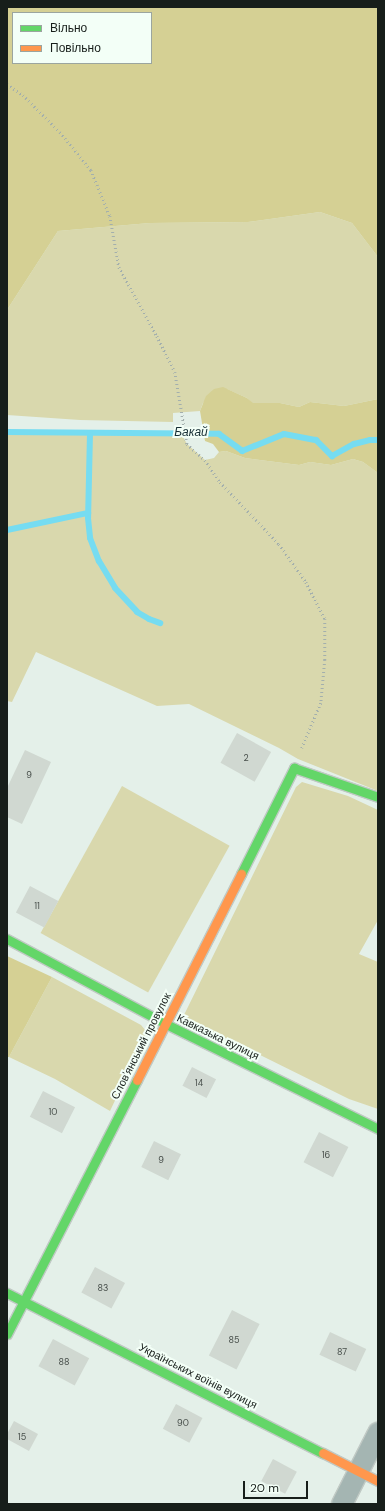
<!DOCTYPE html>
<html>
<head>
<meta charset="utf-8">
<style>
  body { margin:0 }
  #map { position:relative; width:385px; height:1511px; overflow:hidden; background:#e4f0e9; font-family:"DM Sans",sans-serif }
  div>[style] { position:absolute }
  .green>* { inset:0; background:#d9d8ad; transform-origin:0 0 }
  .forest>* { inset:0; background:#d5d094 }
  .stream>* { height:6px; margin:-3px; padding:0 3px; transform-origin:3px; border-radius:3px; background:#76dcf1 }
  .building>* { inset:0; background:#d0d8d1; transform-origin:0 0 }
  .path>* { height:2.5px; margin-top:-1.25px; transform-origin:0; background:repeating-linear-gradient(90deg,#a3afad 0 1px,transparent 0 4px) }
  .roads { filter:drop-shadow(1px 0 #c0c9c4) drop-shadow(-1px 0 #c0c9c4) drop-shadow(0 1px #c0c9c4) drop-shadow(0 -1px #c0c9c4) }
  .street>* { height:20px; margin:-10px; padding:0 10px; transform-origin:10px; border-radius:10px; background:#a4b5b2 }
  .fast>* { height:9px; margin:-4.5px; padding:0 4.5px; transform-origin:4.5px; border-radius:4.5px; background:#63d668 }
  .slow>* { height:9px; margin:-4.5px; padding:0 4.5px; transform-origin:4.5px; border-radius:4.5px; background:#ff974d }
  span { translate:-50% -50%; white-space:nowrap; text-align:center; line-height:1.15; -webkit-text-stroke:4px #f3fff7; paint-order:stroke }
  .number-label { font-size:9px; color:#474e4a }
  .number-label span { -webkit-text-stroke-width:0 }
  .street-label { font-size:11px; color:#171e1a }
  .water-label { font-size:12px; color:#182f35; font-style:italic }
  .frame { position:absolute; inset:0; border:8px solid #171e1a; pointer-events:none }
  .legend { position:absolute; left:12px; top:12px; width:140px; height:52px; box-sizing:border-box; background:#f3fff7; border:1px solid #9ba59f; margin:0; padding:5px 7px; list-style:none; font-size:12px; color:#171e1a }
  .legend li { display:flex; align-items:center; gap:8px; height:20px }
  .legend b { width:20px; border:1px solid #9ba59f }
  .scale { position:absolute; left:243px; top:1481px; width:65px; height:18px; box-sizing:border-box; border:2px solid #171e1a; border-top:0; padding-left:5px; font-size:12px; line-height:14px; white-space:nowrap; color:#171e1a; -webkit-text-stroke:3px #f3fff7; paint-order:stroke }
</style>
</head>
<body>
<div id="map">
  <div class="green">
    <i style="clip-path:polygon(320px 212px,352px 223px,378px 257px,378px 399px,344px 406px,310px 402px,299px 407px,280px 403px,252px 403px,247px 398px,227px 389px,203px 403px,200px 411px,173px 413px,173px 422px,80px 420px,7px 415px,7px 310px,58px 231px,150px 223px,248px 222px)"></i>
    <i style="clip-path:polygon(7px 432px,182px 435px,187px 444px,205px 460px,214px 458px,219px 452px,226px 451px,245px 458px,299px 465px,310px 462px,331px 465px,353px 459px,363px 462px,374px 470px,378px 473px,378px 791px,298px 759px,279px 748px,189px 704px,157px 706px,36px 652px,12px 702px,7px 701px)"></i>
    <i style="clip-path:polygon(302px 782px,348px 796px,378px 810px,378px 920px,359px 954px,378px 962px,378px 1109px,349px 1099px,183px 1017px,296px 787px)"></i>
    <i style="left:122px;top:786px;width:123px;height:168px;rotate:29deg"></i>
    <i style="clip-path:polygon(52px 977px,141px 1025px,146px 1031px,142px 1044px,110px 1111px,55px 1079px,9px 1057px)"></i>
  </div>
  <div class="forest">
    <i style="clip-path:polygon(evenodd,7px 7px,378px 7px,378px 257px,352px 223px,320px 212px,248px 222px,150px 223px,58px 231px,7px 310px,7px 7px,13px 13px,151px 13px,151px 63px,13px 63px,13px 13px)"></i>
    <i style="clip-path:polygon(223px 387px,247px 398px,253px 403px,280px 403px,299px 407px,310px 402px,344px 406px,378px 399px,378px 473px,363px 462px,353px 459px,331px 465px,310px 462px,299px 465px,245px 458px,226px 451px,219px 452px,213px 444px,205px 441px,200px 411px,206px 396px,214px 389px)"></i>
    <i style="clip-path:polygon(7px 956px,52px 977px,9px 1057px,7px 1057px)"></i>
  </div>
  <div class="stream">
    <i style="left:7px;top:432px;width:212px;rotate:0.5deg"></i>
    <i style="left:219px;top:434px;width:29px;rotate:36deg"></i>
    <i style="left:242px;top:451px;width:45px;rotate:-22deg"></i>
    <i style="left:284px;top:434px;width:33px;rotate:11deg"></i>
    <i style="left:316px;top:440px;width:23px;rotate:45deg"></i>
    <i style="left:332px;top:456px;width:25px;rotate:-29deg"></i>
    <i style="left:354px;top:444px;width:16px;rotate:-14deg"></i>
    <i style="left:370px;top:440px;width:8px"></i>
    <i style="left:90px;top:433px;width:85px;rotate:91.3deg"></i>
    <i style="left:88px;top:518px;width:20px;rotate:84deg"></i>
    <i style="left:90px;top:538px;width:25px;rotate:69deg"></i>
    <i style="left:99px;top:561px;width:31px;rotate:59deg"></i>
    <i style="left:115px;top:588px;width:33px;rotate:47deg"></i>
    <i style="left:137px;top:612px;width:14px;rotate:30deg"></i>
    <i style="left:149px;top:619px;width:12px;rotate:20deg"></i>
    <i style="left:7px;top:530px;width:83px;rotate:-11.9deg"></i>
  </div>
  <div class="building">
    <i style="left:237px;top:733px;width:39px;height:34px;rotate:29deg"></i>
    <i style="clip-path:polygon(25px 750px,51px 762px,22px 824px,7px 817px,7px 788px)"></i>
    <i style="left:30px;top:886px;width:32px;height:30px;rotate:28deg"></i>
    <i style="left:192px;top:1067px;width:27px;height:21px;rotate:27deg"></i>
    <i style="left:43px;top:1091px;width:36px;height:29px;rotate:27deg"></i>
    <i style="left:319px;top:1132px;width:33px;height:34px;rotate:27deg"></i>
    <i style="left:154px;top:1141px;width:30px;height:29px;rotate:26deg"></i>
    <i style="left:95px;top:1267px;width:34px;height:29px;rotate:28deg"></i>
    <i style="left:232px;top:1310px;width:31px;height:51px;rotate:27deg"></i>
    <i style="left:330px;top:1332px;width:40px;height:25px;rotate:25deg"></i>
    <i style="left:53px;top:1339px;width:41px;height:31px;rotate:28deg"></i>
    <i style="left:176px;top:1404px;width:30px;height:28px;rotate:28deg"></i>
    <i style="clip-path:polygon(14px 1421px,38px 1434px,29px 1451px,7px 1439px,7px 1434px)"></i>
    <i style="left:273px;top:1459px;width:27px;height:25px;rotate:28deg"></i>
  </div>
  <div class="path">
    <i style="left:7px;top:84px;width:19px;rotate:35deg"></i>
    <i style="left:23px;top:95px;width:52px;rotate:45deg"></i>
    <i style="left:60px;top:132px;width:49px;rotate:50.8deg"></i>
    <i style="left:91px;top:170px;width:50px;rotate:67.6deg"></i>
    <i style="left:110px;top:216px;width:52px;rotate:80deg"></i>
    <i style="left:119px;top:267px;width:79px;rotate:61.2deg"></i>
    <i style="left:157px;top:336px;width:40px;rotate:63.4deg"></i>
    <i style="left:175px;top:372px;width:73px;rotate:80.5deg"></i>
    <i style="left:187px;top:444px;width:24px;rotate:42deg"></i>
    <i style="left:205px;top:460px;width:27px;rotate:56deg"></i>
    <i style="left:220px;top:482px;width:86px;rotate:46.4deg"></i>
    <i style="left:279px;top:544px;width:47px;rotate:54.6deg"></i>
    <i style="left:306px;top:582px;width:42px;rotate:62.8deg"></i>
    <i style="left:325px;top:619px;width:41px;rotate:90deg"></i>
    <i style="left:325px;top:660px;width:43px;rotate:95.3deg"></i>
    <i style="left:321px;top:703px;width:49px;rotate:112.9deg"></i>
  </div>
  <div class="roads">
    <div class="street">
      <i style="left:342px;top:1504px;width:80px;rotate:-63.1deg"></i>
    </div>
    <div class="fast">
      <i style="left:241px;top:874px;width:119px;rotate:-63.4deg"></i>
      <i style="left:294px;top:768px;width:89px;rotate:19deg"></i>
      <i style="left:7px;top:939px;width:180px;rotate:28.1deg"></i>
      <i style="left:166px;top:1024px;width:237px;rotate:26.3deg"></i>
      <i style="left:7px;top:1293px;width:354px;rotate:26.9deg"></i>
      <i style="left:7px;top:1334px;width:285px;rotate:-62.9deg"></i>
    </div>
    <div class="slow">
      <i style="left:137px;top:1080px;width:231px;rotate:-63.2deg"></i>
      <i style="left:323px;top:1453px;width:62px;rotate:27deg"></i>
    </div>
  </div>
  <div class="number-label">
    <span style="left:246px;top:758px">2</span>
    <span style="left:29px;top:775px">9</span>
    <span style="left:37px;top:906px">11</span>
    <span style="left:199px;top:1083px">14</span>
    <span style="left:53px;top:1112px">10</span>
    <span style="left:326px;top:1155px">16</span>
    <span style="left:161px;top:1160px">9</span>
    <span style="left:103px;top:1288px">83</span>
    <span style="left:234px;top:1340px">85</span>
    <span style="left:342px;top:1352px">87</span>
    <span style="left:64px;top:1362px">88</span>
    <span style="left:183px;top:1423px">90</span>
    <span style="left:22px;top:1437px">15</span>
  </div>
  <div class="street-label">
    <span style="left:218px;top:1037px;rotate:26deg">Кавказька вулиця</span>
    <span style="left:141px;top:1046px;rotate:-63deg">Слов'янський провулок</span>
    <span style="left:198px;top:1376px;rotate:27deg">Українських воїнів вулиця</span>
  </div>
  <div class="water-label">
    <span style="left:191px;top:433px">Бакай</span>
  </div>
  <div class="frame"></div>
  <ul class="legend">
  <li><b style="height:5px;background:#63d668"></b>Вільно</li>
  <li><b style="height:5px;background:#ff974d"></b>Повільно</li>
  </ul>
  <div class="scale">20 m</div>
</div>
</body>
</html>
